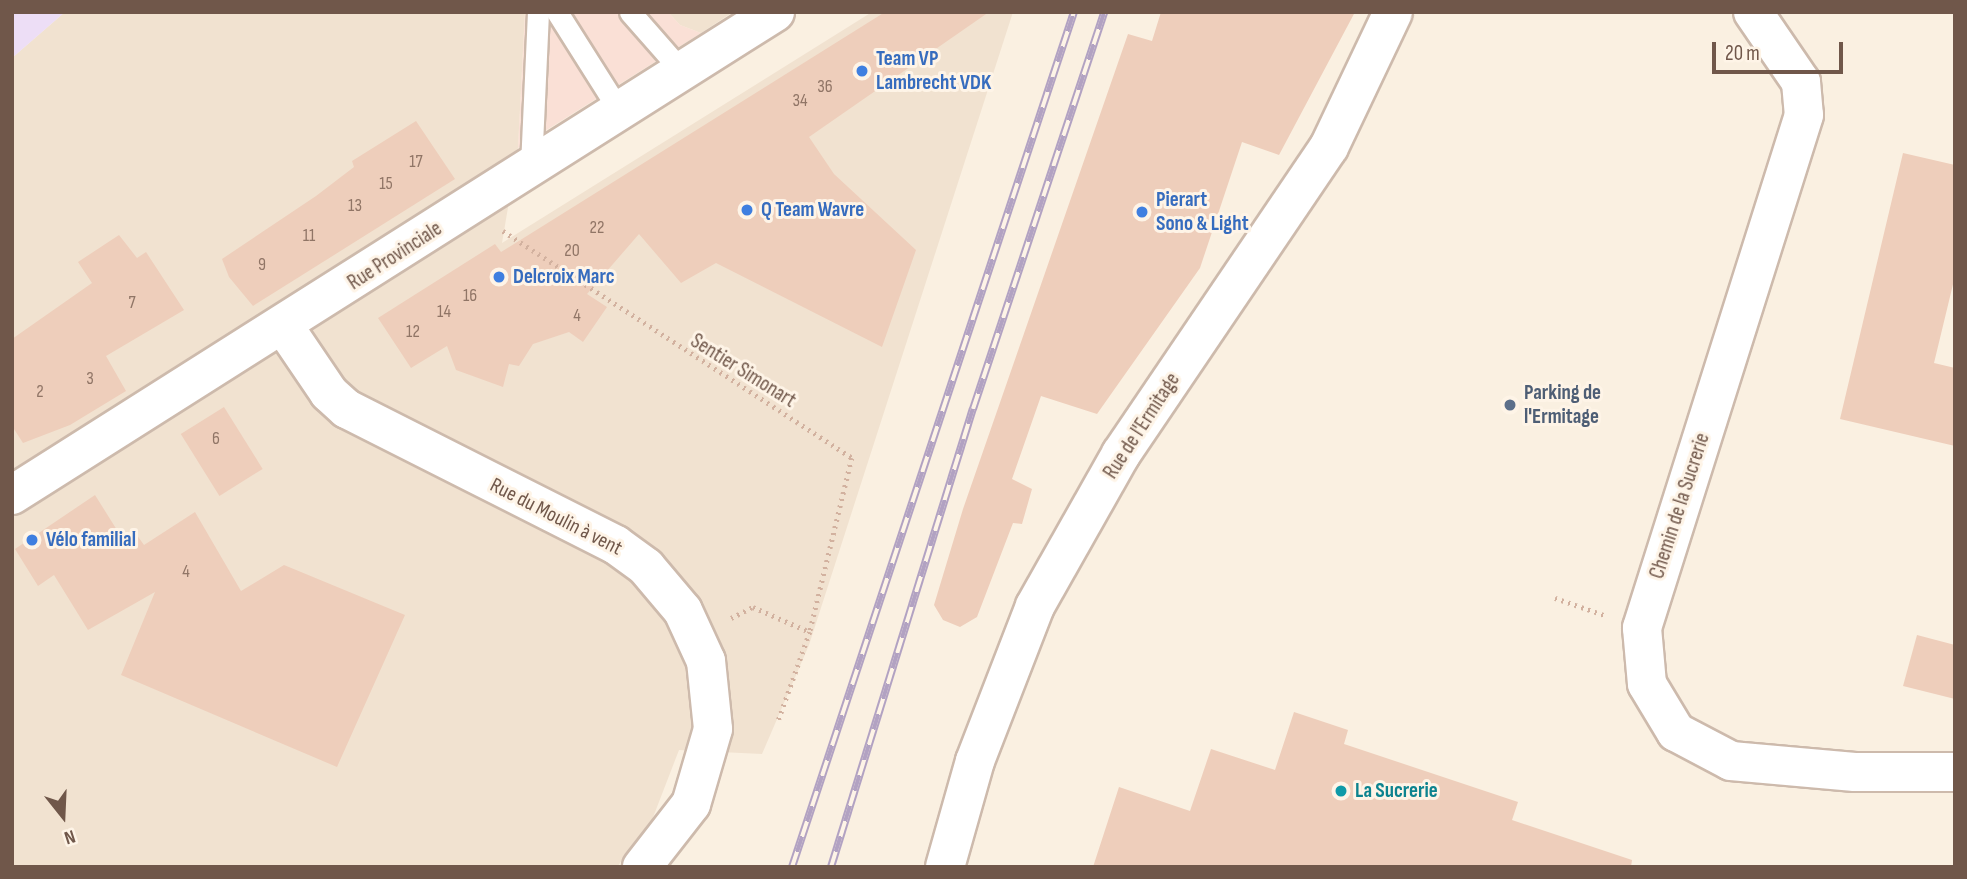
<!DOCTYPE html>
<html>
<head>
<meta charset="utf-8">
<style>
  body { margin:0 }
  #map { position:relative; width:1967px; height:879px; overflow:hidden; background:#faf0e1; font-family:"Sofia Sans Condensed",sans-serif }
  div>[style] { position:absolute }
  .residential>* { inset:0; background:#f1e2d0 }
  .commercial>* { inset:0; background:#fae0d6 }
  .education>* { inset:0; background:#eddef6 }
  .building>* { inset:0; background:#eecebb; transform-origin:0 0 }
  .path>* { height:4.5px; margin-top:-2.25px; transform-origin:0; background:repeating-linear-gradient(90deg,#d2b19f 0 2px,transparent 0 7px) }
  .roads { filter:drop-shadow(2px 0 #cdbaac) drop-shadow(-2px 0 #cdbaac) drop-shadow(0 2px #cdbaac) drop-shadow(0 -2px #cdbaac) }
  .service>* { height:21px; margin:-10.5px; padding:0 10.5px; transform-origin:10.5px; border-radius:10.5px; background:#fff }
  .minor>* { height:38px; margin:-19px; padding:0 19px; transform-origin:19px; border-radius:19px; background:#fff }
  .tertiary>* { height:38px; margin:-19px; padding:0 19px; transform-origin:19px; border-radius:19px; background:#fff }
  .rail>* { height:8px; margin-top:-4px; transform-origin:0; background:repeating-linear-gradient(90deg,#fef4e7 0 16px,#b2a2c2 0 32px); box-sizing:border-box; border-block:2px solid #b2a2c2 }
  .dots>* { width:19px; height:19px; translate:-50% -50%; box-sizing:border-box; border:4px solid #fef4e7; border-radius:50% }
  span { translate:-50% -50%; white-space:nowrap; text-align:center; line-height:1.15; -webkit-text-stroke:6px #fef4e7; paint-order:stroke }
  .number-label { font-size:18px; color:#907566 }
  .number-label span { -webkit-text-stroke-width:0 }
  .shop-label { font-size:21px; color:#366cbe; font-weight:700 }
  .left { translate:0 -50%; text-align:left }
  .street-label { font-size:21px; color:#70574a }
  .service-label { font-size:21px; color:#4e5e75; font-weight:700 }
  .culture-label { font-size:21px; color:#0d838f; font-weight:700 }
  .frame { position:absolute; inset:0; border:14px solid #70574a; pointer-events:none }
  .north { position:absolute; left:28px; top:781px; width:70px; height:70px; -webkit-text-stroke:5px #fef4e7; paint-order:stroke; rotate:162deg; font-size:19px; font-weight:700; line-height:28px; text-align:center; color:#70574a }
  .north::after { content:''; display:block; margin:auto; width:24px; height:32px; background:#70574a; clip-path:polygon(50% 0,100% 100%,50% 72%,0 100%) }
  .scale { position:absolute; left:1712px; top:42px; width:131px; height:32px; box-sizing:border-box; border:4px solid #70574a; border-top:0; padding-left:9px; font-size:21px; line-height:24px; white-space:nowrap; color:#70574a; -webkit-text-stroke:5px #fef4e7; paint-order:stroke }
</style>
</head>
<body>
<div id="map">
  <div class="residential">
    <i style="clip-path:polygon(65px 12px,525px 12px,518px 148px,502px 243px,872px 12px,1013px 12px,809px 645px,762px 754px,679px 750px,652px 820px,617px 867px,12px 867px,12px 58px)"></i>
    <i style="clip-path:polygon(668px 12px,733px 12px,701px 33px,680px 25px)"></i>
  </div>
  <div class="commercial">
    <i style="clip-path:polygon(525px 12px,668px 12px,680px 25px,701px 33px,518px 148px)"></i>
  </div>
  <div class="education">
    <i style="clip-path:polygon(12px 12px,65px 12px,12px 58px)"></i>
  </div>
  <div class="building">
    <i style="clip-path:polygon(885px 12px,989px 12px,809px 137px,834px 174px,916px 250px,882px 347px,716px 263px,681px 283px,639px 234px,587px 294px,607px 307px,583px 342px,569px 332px,533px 344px,519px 366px,509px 364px,503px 387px,456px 370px,447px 346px,411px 368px,378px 318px,495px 244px,501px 252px)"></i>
    <i style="clip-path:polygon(1161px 12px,1355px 12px,1279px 155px,1242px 142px,1200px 268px,1097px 414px,1041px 396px,1012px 479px,1032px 489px,1022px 524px,1013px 523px,977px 617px,960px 627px,943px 620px,934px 605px,963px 509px,1128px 34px,1152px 41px)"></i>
    <i style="clip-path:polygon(416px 121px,455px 179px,253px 306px,229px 277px,222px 259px,316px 196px,354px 167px,352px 161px)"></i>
    <i style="clip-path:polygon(1903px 153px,1955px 165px,1955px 276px,1934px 363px,1955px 368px,1955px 446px,1840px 419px)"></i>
    <i style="clip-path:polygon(119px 235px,137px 258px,146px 252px,184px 310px,106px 356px,126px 391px,70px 425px,23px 443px,12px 426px,12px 339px,92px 283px,78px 262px)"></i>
    <i style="left:224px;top:407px;width:73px;height:51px;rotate:58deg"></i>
    <i style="clip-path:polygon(95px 495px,122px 538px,134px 531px,144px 545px,195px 512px,241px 591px,284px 565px,405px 615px,337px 767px,121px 675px,155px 592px,88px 630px,54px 575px,38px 586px,15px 549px)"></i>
    <i style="clip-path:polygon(1917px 635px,1955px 645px,1955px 699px,1903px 686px)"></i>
    <i style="clip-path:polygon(1294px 712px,1348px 730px,1344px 744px,1518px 802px,1512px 820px,1632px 860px,1631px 867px,1093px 867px,1119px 787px,1190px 811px,1211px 749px,1275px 770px)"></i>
  </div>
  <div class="path">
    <i style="left:503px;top:231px;width:416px;rotate:33deg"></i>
    <i style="left:852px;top:458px;width:179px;rotate:103.6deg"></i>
    <i style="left:810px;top:632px;width:96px;rotate:109.6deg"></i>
    <i style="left:1555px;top:598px;width:52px;rotate:19.1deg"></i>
    <i style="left:731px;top:618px;width:25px;rotate:-27deg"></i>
    <i style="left:753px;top:607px;width:62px;rotate:23.7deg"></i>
  </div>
  <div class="roads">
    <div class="service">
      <i style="left:557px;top:12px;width:116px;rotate:57.7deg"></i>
      <i style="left:630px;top:12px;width:77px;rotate:48.7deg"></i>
      <i style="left:531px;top:166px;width:154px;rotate:-87.4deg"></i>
    </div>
    <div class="minor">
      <i style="left:1753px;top:12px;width:85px;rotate:55.6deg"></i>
      <i style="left:1801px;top:82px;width:33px;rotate:85deg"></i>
      <i style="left:1804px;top:115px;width:538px;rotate:107.53deg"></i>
      <i style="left:1642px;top:628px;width:56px;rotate:84.9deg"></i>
      <i style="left:1647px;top:684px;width:56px;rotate:58.9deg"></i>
      <i style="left:1676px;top:732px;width:62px;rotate:27.8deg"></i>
      <i style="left:1731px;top:761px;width:124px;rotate:5.1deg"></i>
      <i style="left:1855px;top:772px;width:100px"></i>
      <i style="left:283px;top:325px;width:82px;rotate:55.9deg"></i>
      <i style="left:329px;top:393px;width:24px;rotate:42deg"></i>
      <i style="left:347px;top:409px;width:301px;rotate:26.8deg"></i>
      <i style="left:616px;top:545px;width:37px;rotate:36deg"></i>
      <i style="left:646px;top:567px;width:57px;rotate:49.9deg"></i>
      <i style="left:683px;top:611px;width:55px;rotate:65.3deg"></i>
      <i style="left:706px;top:661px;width:68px;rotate:84.1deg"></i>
      <i style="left:713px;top:729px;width:78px;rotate:106.3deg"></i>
      <i style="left:691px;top:804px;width:80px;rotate:127.9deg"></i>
    </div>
    <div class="tertiary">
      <i style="left:12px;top:495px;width:903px;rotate:-32.33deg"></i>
      <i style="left:945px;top:867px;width:110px;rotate:-74.2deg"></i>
      <i style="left:975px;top:761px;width:166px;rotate:-68.8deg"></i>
      <i style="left:1035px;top:606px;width:175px;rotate:-60.5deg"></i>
      <i style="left:1121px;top:454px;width:371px;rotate:-55.9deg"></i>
      <i style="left:1329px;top:147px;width:149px;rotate:-64.6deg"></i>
    </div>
  </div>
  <div class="rail">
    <i style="left:792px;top:867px;width:900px;rotate:-71.75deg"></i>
    <i style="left:831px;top:867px;width:480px;rotate:-72.8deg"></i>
    <i style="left:973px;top:409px;width:418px;rotate:-71.7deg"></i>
  </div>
  <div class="dots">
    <i style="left:862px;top:71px;background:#3f7fe0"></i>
    <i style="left:747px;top:210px;background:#3f7fe0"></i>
    <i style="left:1142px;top:212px;background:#3f7fe0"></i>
    <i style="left:499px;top:277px;background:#3f7fe0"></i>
    <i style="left:1510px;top:405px;background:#5c6f8a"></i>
    <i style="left:32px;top:540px;background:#3f7fe0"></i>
    <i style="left:1341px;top:791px;background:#0f9aa8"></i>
  </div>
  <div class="number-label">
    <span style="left:825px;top:87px">36</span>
    <span style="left:800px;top:101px">34</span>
    <span style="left:416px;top:162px">17</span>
    <span style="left:386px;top:184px">15</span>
    <span style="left:355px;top:206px">13</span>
    <span style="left:597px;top:228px">22</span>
    <span style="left:309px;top:236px">11</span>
    <span style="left:572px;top:251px">20</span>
    <span style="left:262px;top:265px">9</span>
    <span style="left:470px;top:296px">16</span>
    <span style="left:132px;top:303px">7</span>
    <span style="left:444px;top:312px">14</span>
    <span style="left:577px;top:316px">4</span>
    <span style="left:413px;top:332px">12</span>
    <span style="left:90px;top:379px">3</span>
    <span style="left:40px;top:392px">2</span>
    <span style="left:216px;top:439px">6</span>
    <span style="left:186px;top:572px">4</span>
  </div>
  <div class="shop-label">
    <span class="left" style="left:876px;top:71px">Team VP<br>Lambrecht VDK</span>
    <span class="left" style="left:1156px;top:212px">Pierart<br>Sono &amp; Light</span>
    <span class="left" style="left:761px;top:210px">Q Team Wavre</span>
    <span class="left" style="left:513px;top:277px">Delcroix Marc</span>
    <span class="left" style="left:46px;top:540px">Vélo familial</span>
  </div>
  <div class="street-label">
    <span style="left:395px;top:256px;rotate:-33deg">Rue Provinciale</span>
    <span style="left:743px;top:371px;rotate:32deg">Sentier Simonart</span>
    <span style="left:1142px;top:426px;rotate:-57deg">Rue de l'Ermitage</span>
    <span style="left:1680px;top:506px;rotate:-72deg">Chemin de la Sucrerie</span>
    <span style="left:556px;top:517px;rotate:27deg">Rue du Moulin à vent</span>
  </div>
  <div class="service-label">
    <span class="left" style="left:1524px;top:405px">Parking de<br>l'Ermitage</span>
  </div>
  <div class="culture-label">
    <span class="left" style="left:1355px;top:791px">La Sucrerie</span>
  </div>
  <div class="frame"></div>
  <div class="north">N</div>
  <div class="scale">20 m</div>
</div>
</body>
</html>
